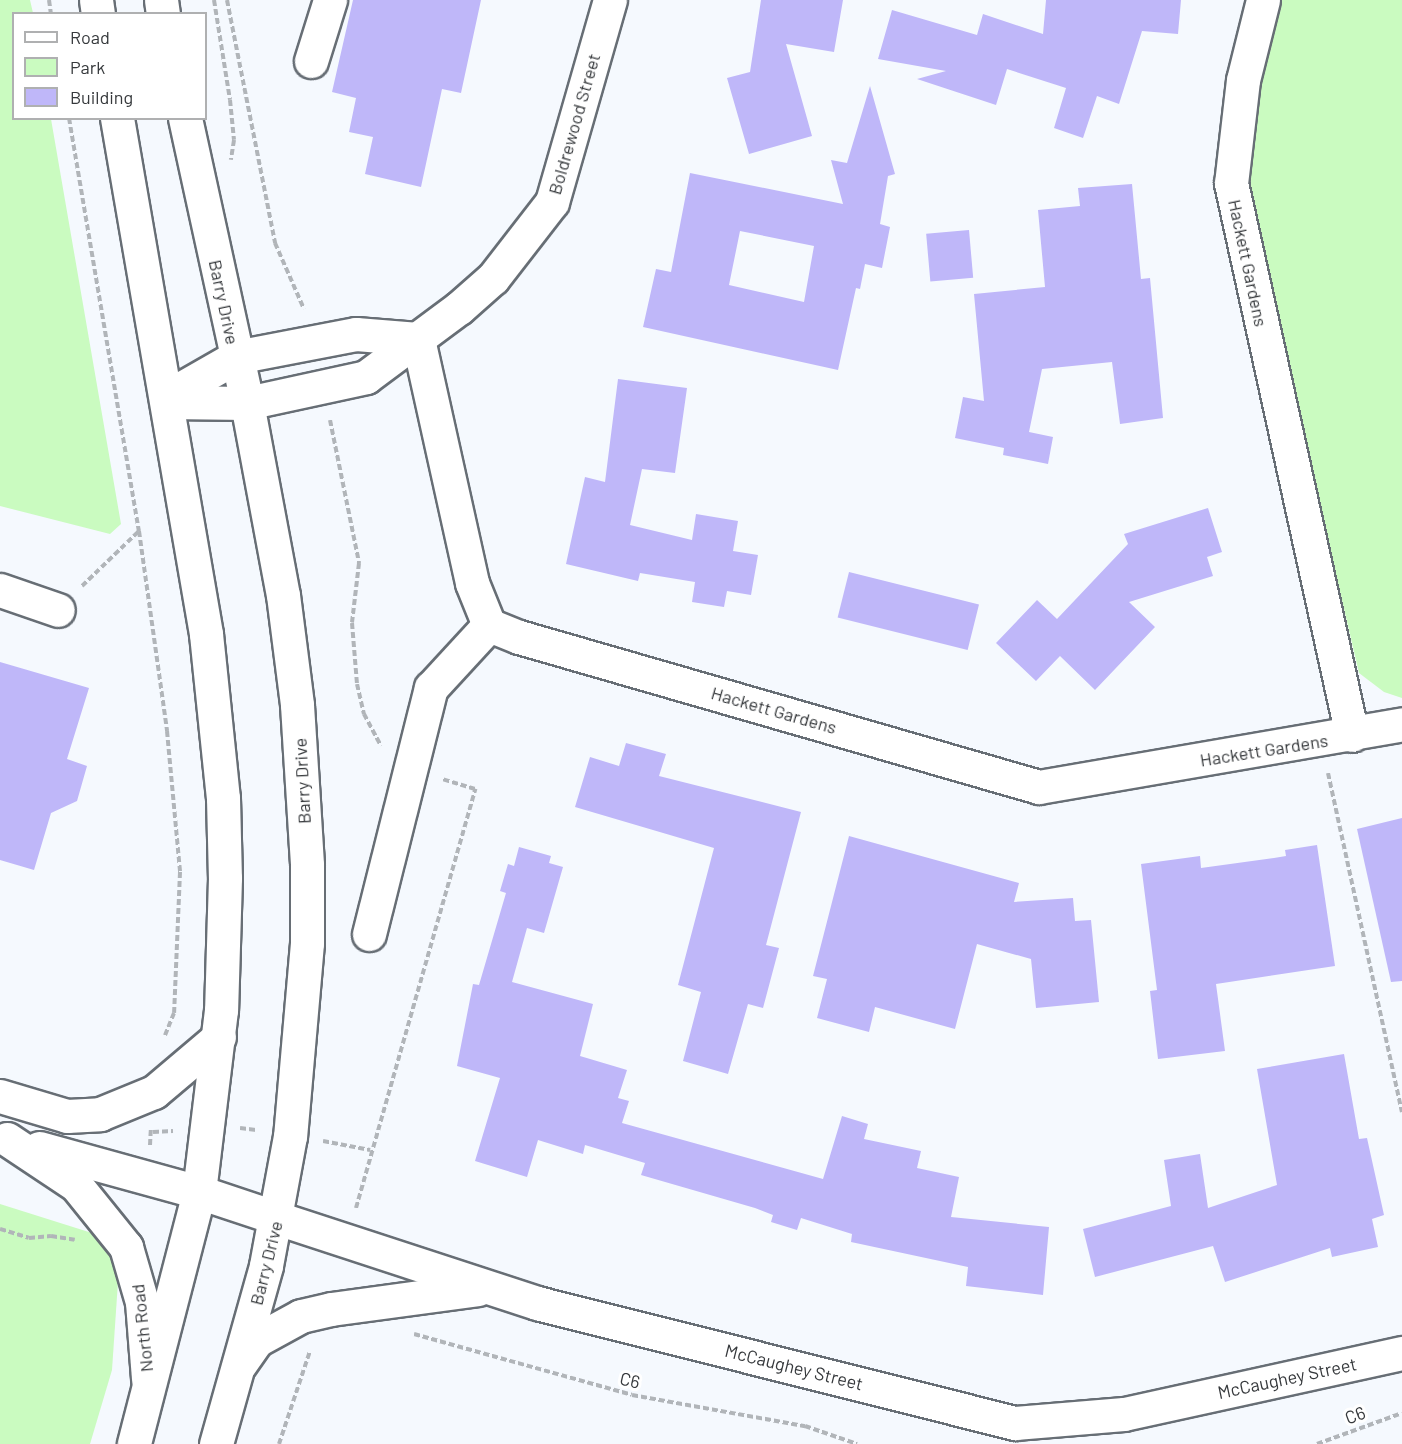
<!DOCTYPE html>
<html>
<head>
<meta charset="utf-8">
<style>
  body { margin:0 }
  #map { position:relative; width:1402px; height:1444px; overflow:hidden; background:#f5f9fe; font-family:Barlow,sans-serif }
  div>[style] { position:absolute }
  .green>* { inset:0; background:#cafbc0 }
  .building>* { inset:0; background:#bfb7f9; transform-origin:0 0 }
  .path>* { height:4px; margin-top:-2px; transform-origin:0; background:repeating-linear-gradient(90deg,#b1b5b9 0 6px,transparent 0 9px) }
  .roads { filter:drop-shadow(2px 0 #676e75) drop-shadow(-2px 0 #676e75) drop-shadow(0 2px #676e75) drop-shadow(0 -2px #676e75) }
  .minor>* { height:33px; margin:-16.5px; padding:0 16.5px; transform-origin:16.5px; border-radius:16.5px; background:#fff }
  .major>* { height:33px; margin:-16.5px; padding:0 16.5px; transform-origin:16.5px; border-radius:16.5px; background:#fff }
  span { translate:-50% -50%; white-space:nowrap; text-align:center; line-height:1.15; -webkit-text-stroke:6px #fff; paint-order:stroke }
  .street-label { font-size:18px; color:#36393c }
  .legend { position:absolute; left:12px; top:12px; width:195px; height:108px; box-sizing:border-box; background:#fff; border:2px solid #afb0b1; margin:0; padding:8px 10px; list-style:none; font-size:18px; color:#36393c }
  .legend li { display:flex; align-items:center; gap:12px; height:30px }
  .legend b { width:30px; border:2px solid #afb0b1 }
</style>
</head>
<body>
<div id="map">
  <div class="green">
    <i style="clip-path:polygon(0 0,30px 0,33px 13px,14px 14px,14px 118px,51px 119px,121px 524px,110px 534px,0 506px)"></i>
    <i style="clip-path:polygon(1279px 0,1402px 0,1402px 698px,1384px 692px,1359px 673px,1248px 198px,1247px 145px)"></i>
    <i style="clip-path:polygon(0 1204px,111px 1239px,119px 1267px,112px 1370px,90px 1444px,0 1444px)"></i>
  </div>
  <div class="building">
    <i style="clip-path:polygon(353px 0,481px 0,461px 93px,442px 89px,421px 187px,365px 174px,373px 137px,349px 132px,356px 98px,332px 92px)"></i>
    <i style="clip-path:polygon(761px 0,843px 0,834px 52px,786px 44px,812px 136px,749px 154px,727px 78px,750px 72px)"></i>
    <i style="clip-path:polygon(1046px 0,1181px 0,1178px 34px,1142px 31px,1119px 104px,1097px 96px,1083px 138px,1054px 128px,1066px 88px,1007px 69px,996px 105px,917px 79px,946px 71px,878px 59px,892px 10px,977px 35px,983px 14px,1043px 34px)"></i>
    <i style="clip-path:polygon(evenodd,870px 86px,895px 174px,888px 176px,880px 224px,890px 227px,882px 268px,865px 264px,860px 289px,856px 288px,838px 370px,643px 327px,656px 269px,671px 272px,690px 173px,843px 204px,831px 160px,847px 163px,870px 86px,740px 231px,814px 246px,804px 302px,729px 285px,740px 231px)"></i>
    <i style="clip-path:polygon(1132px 184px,1141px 279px,1150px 278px,1163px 418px,1120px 424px,1112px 362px,1042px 369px,1029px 432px,1053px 437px,1048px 464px,1003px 455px,1004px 448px,955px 438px,963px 397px,984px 401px,974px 294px,1045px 287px,1038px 210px,1080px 206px,1078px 188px)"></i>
    <i style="left:969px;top:230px;width:48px;height:43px;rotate:85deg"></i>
    <i style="clip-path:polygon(618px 379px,687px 388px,675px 473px,642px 469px,630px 525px,692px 540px,696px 514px,738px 521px,733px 551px,758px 555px,751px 595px,727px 591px,724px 607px,692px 602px,695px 582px,640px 573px,638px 581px,566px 564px,585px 477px,605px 482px)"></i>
    <i style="clip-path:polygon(1208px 508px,1222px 552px,1207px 557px,1213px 576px,1129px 602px,1155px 627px,1095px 690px,1060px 656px,1036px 681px,996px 643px,1037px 600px,1057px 619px,1128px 544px,1124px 534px)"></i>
    <i style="left:849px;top:572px;width:134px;height:47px;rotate:14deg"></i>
    <i style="clip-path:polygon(0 662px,89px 688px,67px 759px,87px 766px,77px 801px,51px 813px,34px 870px,0 860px)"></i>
    <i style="clip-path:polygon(626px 743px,666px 754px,659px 776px,801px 812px,766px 945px,779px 948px,763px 1008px,748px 1004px,728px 1074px,683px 1061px,701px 992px,678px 985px,714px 848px,575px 807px,590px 757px,619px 766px)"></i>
    <i style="clip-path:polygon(1402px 818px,1402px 981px,1391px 982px,1357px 829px)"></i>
    <i style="clip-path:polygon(849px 836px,1019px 883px,1014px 902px,1073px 898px,1075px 921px,1091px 920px,1099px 1002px,1036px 1008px,1031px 959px,977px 944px,955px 1029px,875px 1007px,869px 1032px,817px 1018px,827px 979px,813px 976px)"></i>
    <i style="clip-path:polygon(1317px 845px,1335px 966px,1216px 984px,1225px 1051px,1158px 1059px,1150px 991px,1157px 990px,1141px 864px,1200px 856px,1201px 868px,1274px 858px,1286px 856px,1285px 850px)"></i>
    <i style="clip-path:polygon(519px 847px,551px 856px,549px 863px,563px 867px,544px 933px,527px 928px,512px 982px,593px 1004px,580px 1056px,627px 1070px,618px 1098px,629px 1101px,622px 1123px,823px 1179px,842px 1116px,868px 1124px,864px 1139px,921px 1151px,917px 1168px,959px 1177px,951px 1217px,1049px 1227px,1043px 1295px,966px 1286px,968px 1267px,851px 1242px,852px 1234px,801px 1218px,797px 1230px,771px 1222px,773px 1215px,755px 1208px,641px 1175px,645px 1163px,585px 1145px,583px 1154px,538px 1140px,527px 1177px,475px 1161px,500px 1078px,457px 1066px,473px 984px,479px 985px,506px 893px,500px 891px,508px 864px,514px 866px)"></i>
    <i style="clip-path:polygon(1344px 1054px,1359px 1139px,1367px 1138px,1384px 1215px,1372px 1219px,1378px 1247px,1332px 1257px,1330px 1248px,1225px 1282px,1213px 1246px,1095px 1277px,1083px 1229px,1171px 1206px,1164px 1160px,1200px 1154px,1208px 1208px,1277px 1185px,1257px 1069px)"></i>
  </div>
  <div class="path">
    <i style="left:49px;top:0;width:14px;rotate:82deg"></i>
    <i style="left:214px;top:0;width:101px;rotate:80.9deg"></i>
    <i style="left:230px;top:100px;width:40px;rotate:84.3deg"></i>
    <i style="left:234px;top:140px;width:20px;rotate:99deg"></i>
    <i style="left:227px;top:0;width:248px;rotate:78.8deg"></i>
    <i style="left:275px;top:243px;width:72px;rotate:66.3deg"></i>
    <i style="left:69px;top:118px;width:419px;rotate:80.4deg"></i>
    <i style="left:139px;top:531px;width:202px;rotate:82deg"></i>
    <i style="left:167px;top:731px;width:142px;rotate:84.7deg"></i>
    <i style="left:180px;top:872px;width:141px;rotate:92.4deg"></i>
    <i style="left:174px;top:1013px;width:24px;rotate:112deg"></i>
    <i style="left:330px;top:420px;width:146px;rotate:78.5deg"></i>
    <i style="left:359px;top:563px;width:60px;rotate:96.7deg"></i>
    <i style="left:352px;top:623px;width:61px;rotate:85.3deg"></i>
    <i style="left:357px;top:684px;width:31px;rotate:77deg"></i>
    <i style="left:364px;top:714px;width:36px;rotate:62deg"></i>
    <i style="left:82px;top:586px;width:79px;rotate:-44deg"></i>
    <i style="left:1328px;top:773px;width:347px;rotate:77.7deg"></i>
    <i style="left:240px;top:1128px;width:17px;rotate:7deg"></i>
    <i style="left:153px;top:1132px;width:20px;rotate:-3deg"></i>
    <i style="left:323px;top:1141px;width:48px;rotate:10.8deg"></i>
    <i style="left:150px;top:1145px;width:17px;rotate:-87deg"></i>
    <i style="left:356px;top:1208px;width:436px;rotate:-74.1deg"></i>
    <i style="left:475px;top:789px;width:34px;rotate:-163deg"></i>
    <i style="left:0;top:1229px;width:30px;rotate:17deg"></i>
    <i style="left:29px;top:1238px;width:22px;rotate:-5deg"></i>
    <i style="left:51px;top:1236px;width:24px;rotate:9deg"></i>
    <i style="left:414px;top:1334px;width:226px;rotate:15.6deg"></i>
    <i style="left:632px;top:1395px;width:176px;rotate:10.2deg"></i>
    <i style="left:805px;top:1426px;width:55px;rotate:19.1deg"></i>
    <i style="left:279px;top:1444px;width:98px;rotate:-71.6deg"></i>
    <i style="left:1317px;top:1444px;width:90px;rotate:-20deg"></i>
  </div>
  <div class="roads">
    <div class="minor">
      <i style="left:1263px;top:0;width:82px;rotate:104deg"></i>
      <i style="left:1243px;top:80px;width:104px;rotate:96.6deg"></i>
      <i style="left:1231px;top:183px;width:565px;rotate:77.64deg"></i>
      <i style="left:311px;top:61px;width:64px;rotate:-72.7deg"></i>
      <i style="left:418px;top:339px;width:250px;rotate:77.5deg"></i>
      <i style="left:472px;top:583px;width:45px;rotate:68deg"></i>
      <i style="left:489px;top:625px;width:32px;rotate:22deg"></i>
      <i style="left:519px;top:637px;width:541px;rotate:16.09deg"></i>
      <i style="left:1039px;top:787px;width:368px;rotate:-9.8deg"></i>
      <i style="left:236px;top:357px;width:122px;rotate:-10.9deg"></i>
      <i style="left:356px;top:334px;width:62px;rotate:4.6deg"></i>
      <i style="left:247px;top:403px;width:122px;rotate:-12.3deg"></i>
      <i style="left:366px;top:377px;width:116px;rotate:-36.6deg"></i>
      <i style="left:459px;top:308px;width:45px;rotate:-41.4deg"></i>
      <i style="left:493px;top:278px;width:96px;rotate:-52.2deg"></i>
      <i style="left:552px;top:202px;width:210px;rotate:-74deg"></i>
      <i style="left:0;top:590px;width:61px;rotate:19deg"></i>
      <i style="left:369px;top:934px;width:254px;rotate:-75.9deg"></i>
      <i style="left:431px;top:688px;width:86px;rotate:-47.4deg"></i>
      <i style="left:0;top:1096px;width:70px;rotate:16.6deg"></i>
      <i style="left:67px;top:1116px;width:33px;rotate:-3deg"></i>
      <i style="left:100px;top:1114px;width:58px;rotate:-22.2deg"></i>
      <i style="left:154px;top:1092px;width:85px;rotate:-40.2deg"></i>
      <i style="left:7px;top:1139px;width:83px;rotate:33.7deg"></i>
      <i style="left:76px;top:1185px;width:80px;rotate:51.1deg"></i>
      <i style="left:126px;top:1247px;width:57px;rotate:73.8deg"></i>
      <i style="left:142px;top:1302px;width:77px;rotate:85.5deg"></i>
      <i style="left:39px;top:1148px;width:166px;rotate:15.4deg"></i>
      <i style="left:277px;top:1218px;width:274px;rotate:18.1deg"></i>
      <i style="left:537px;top:1303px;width:493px;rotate:14.1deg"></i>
      <i style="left:1015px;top:1423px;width:109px;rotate:-4.7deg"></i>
      <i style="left:1124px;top:1414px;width:285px;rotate:-12.4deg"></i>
      <i style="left:240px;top:1364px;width:29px;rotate:-55deg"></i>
      <i style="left:257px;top:1340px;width:50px;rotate:-28.6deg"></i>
      <i style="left:301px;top:1316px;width:31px;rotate:-13deg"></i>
      <i style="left:331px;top:1309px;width:148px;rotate:-7.7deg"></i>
    </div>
    <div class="major">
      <i style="left:96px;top:0;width:14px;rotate:82deg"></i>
      <i style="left:161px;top:0;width:14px;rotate:82deg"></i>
      <i style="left:117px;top:118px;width:524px;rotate:80.21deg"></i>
      <i style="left:206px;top:634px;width:165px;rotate:84.1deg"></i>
      <i style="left:223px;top:798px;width:80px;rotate:88.6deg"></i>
      <i style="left:225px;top:878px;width:132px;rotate:91.7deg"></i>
      <i style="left:221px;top:1010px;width:183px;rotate:96.9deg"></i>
      <i style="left:199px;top:1192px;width:260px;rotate:104.5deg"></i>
      <i style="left:185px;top:118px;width:292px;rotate:77.7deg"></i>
      <i style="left:247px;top:403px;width:195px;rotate:79.4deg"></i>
      <i style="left:283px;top:595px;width:111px;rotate:82.7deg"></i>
      <i style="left:297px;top:705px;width:160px;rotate:86.4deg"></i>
      <i style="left:307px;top:865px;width:78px;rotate:90deg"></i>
      <i style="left:307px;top:943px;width:194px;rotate:95deg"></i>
      <i style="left:290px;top:1136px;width:132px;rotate:100.5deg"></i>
      <i style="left:266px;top:1266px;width:185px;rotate:105.7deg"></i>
      <i style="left:166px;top:397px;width:81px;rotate:-29.7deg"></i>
      <i style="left:167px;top:402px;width:80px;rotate:0.7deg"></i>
      <i style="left:199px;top:1192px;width:82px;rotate:18.4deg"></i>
    </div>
  </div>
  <div class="street-label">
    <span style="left:574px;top:124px;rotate:-74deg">Boldrewood Street</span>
    <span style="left:1248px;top:263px;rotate:78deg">Hackett Gardens</span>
    <span style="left:224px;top:302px;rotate:78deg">Barry Drive</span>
    <span style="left:774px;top:710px;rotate:16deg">Hackett Gardens</span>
    <span style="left:1264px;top:750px;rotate:-9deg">Hackett Gardens</span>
    <span style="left:302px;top:781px;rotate:-93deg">Barry Drive</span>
    <span style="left:266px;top:1263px;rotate:-76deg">Barry Drive</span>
    <span style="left:142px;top:1328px;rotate:-96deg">North Road</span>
    <span style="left:794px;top:1367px;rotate:14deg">McCaughey Street</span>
    <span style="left:1287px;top:1378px;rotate:-12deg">McCaughey Street</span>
    <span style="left:630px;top:1380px;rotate:13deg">C6</span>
    <span style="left:1355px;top:1415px;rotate:-21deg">C6</span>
  </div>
  <ul class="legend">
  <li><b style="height:8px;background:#fff"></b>Road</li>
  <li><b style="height:16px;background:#cafbc0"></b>Park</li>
  <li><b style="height:16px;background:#bfb7f9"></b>Building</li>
  </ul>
</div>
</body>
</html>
